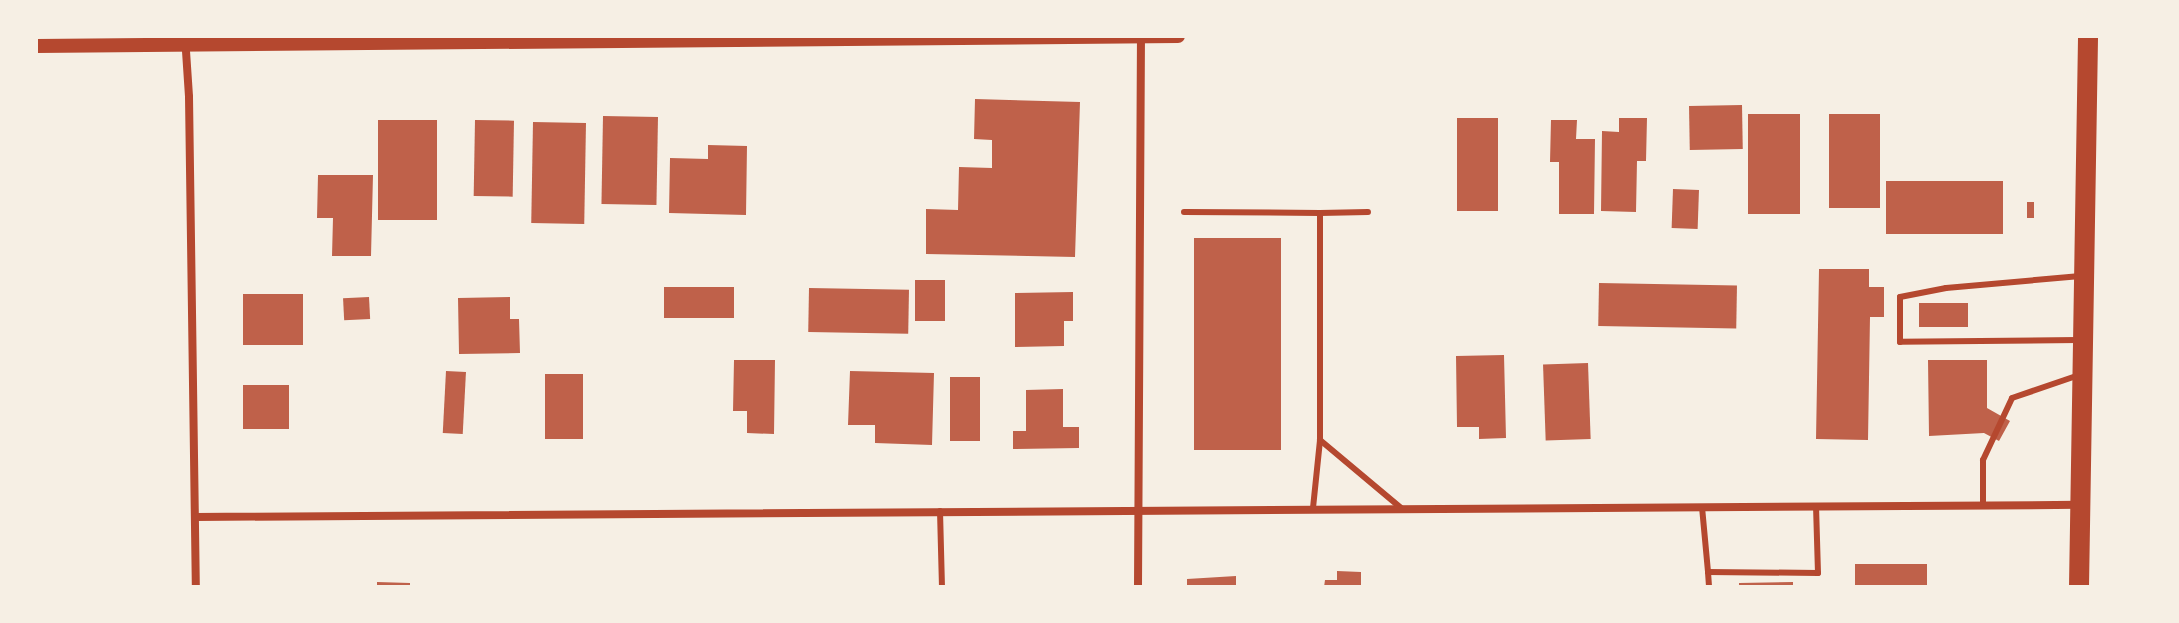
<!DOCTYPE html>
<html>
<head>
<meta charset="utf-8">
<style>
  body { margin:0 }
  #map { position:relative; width:2179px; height:623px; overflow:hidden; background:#f6efe4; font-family:"Nunito Sans",sans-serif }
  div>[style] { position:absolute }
  .building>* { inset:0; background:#bf614a; transform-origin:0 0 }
  .service>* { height:6px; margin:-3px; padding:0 3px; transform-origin:3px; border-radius:3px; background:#b5482f }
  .minor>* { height:8px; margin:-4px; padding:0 4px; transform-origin:4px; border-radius:4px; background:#b5482f }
  .tertiary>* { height:14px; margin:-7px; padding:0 7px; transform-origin:7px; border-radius:7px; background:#b5482f }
  .primary>* { height:20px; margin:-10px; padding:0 10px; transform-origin:10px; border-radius:10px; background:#b5482f }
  span { translate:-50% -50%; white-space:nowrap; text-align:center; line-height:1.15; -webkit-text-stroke:6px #f6efe4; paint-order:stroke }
  .frame { position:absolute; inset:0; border:38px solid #f6efe4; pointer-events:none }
</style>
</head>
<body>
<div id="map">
  <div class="building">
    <i style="clip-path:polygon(975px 99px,1080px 102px,1075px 257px,926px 254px,926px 209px,958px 210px,959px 167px,992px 168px,992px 140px,974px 139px)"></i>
    <i style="left:1742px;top:105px;width:44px;height:53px;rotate:89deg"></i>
    <i style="left:1748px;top:114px;width:52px;height:100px"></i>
    <i style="left:1829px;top:114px;width:51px;height:94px"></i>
    <i style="left:603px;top:116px;width:55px;height:88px;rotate:1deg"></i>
    <i style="left:1457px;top:118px;width:41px;height:93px"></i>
    <i style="clip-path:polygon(1619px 118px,1647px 118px,1646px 161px,1637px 161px,1636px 212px,1601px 211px,1602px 131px,1619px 132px)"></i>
    <i style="left:378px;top:120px;width:59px;height:100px"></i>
    <i style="left:475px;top:120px;width:39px;height:76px;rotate:1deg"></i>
    <i style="clip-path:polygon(1551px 120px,1577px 120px,1576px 139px,1595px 139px,1594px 214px,1559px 214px,1559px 162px,1550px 162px)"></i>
    <i style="left:533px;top:122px;width:53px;height:101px;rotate:1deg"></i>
    <i style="clip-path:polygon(708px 145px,747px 146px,746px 215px,669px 213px,670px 158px,708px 159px)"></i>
    <i style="clip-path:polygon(318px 175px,373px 175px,371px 256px,332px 256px,333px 218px,317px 218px)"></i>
    <i style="left:2003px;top:181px;width:53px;height:117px;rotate:90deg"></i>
    <i style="left:1673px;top:189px;width:26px;height:39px;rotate:2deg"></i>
    <i style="left:2027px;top:202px;width:7px;height:16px"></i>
    <i style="left:1281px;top:238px;width:212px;height:87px;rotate:90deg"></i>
    <i style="clip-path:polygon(1819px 269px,1869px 269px,1869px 287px,1884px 287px,1884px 317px,1870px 317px,1868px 440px,1816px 439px)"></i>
    <i style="left:915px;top:280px;width:30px;height:41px"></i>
    <i style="left:1599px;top:283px;width:138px;height:43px;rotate:1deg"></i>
    <i style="left:734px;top:287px;width:31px;height:70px;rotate:90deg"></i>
    <i style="left:809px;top:288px;width:100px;height:44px;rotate:1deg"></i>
    <i style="clip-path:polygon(1073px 292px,1073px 321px,1064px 321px,1064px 346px,1015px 347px,1015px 293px)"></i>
    <i style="left:303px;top:294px;width:51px;height:60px;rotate:90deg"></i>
    <i style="left:369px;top:297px;width:22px;height:26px;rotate:87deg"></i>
    <i style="clip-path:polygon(510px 297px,510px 319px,519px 319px,520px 353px,459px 354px,458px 298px)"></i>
    <i style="left:1968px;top:303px;width:24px;height:49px;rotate:90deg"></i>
    <i style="clip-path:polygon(1504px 355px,1506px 438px,1479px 439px,1479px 427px,1457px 427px,1456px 356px)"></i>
    <i style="clip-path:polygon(734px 360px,775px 360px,774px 434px,747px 433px,747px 411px,733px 411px)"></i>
    <i style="clip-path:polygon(1928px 360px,1987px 360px,1987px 408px,2010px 421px,1999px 441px,1984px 433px,1929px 436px)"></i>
    <i style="left:1588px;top:363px;width:76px;height:45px;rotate:88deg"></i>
    <i style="left:446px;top:371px;width:20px;height:62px;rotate:3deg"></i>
    <i style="clip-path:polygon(850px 371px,934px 373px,932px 445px,875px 443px,875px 425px,848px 425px)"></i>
    <i style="left:545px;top:374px;width:38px;height:65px"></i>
    <i style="left:950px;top:377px;width:30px;height:64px"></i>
    <i style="left:289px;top:385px;width:44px;height:46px;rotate:90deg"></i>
    <i style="clip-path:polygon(1063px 389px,1063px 427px,1079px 427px,1079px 448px,1013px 449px,1013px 431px,1026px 431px,1026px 390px)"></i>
    <i style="left:1855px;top:564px;width:72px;height:23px"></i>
    <i style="clip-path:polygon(1337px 571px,1361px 572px,1361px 587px,1324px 587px,1325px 580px,1337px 580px)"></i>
    <i style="clip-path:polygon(1236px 576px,1236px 587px,1187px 587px,1187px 579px)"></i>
    <i style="clip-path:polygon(377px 582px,410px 583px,410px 587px,377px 587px)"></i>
    <i style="clip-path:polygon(1793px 582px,1793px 587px,1739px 587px,1739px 583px)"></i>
  </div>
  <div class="service">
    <i style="left:1184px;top:212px;width:136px;rotate:0.4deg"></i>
    <i style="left:2078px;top:340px;width:178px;rotate:179.4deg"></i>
    <i style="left:1900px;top:342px;width:45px;rotate:-90deg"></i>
    <i style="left:1900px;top:297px;width:47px;rotate:-11.1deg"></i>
    <i style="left:1946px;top:288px;width:135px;rotate:-5.1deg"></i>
    <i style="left:1320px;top:440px;width:106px;rotate:40deg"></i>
    <i style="left:1983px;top:506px;width:46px;rotate:-90deg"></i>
    <i style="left:1983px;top:460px;width:68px;rotate:-64.9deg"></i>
    <i style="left:2012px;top:398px;width:71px;rotate:-18.9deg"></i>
    <i style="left:1702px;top:507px;width:65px;rotate:84.7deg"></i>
    <i style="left:1708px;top:572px;width:110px;rotate:0.5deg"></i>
    <i style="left:1818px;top:573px;width:67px;rotate:-91.7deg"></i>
    <i style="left:1313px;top:508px;width:68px;rotate:-84.1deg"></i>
    <i style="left:1320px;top:440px;width:227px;rotate:-90deg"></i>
    <i style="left:1320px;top:213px;width:48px;rotate:-1.2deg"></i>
    <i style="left:940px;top:511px;width:76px;rotate:88.5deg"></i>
    <i style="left:1708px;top:572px;width:15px;rotate:86deg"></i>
  </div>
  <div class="minor">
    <i style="left:185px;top:36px;width:61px;rotate:86.2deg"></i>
    <i style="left:189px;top:97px;width:490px;rotate:89.2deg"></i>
    <i style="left:196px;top:517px;width:1883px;rotate:-0.37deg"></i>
    <i style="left:1138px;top:587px;width:551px;rotate:-89.69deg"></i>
  </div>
  <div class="tertiary">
    <i style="left:36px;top:46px;width:1142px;rotate:-0.5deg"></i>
  </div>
  <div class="primary">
    <i style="left:2079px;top:587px;width:551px;rotate:-89.06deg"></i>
  </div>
  <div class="frame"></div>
</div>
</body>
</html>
